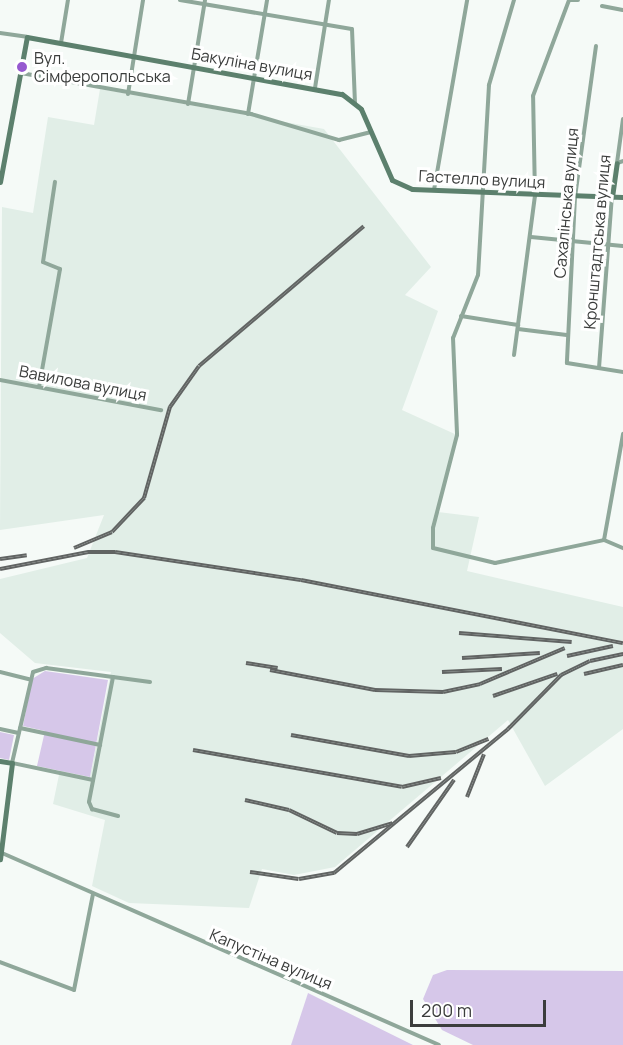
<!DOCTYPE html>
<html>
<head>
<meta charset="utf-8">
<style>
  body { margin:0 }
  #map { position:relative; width:623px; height:1045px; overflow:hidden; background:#f5faf7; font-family:Manrope,sans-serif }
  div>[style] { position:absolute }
  .built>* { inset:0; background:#e1eee7 }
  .green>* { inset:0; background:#d6c7e9 }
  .street>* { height:4px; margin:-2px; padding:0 2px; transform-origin:2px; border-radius:2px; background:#8fa79a }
  .secondary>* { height:5px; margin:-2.5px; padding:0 2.5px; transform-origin:2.5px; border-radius:2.5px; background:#5c806d }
  .rail>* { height:4px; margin-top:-2px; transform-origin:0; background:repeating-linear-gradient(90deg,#fff 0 4.5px,#616463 0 9px); box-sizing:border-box; border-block:2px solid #616463 }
  .dots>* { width:16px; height:16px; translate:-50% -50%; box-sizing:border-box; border:3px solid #fff; border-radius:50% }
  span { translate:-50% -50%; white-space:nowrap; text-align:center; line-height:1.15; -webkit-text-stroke:6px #fff; paint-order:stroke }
  .poi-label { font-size:16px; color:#3b3d3c }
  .left { translate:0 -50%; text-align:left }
  .street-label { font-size:16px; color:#3b3d3c }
  .scale { position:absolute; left:410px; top:1000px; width:136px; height:27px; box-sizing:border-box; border:3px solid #3b3d3c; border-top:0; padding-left:8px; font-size:18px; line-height:21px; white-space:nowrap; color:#3b3d3c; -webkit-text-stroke:4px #fff; paint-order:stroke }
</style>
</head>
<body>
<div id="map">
  <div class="built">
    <i style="clip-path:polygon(100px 89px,324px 129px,431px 267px,405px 295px,438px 311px,402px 410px,457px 435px,438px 512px,479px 517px,467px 571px,623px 607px,623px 729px,545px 786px,508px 720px,335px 867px,294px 875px,262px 869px,249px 908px,129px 903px,92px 886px,105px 820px,53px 804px,60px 770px,90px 777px,111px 672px,35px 663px,0 633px,0 579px,87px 558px,104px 515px,0 530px,2px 207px,33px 213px,48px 117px,94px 125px)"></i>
  </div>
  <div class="green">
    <i style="clip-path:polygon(45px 671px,108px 680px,90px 777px,37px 766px,45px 731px,23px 726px,32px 679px)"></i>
    <i style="clip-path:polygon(0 732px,14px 735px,9px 760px,0 758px)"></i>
    <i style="clip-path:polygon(447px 970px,623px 971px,623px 1045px,473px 1045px,442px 1030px,423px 999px,433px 975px)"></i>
    <i style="clip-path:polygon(308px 993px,413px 1045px,291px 1045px)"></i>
  </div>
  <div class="street">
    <i style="left:180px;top:0;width:174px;rotate:9.6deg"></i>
    <i style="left:352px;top:29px;width:74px;rotate:87.7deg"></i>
    <i style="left:514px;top:0;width:89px;rotate:106.4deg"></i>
    <i style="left:489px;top:85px;width:190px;rotate:93.3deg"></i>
    <i style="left:478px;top:275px;width:68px;rotate:111.6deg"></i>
    <i style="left:453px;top:338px;width:97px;rotate:87.6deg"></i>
    <i style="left:457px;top:435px;width:96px;rotate:104.5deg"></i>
    <i style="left:433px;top:528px;width:20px;rotate:90deg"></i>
    <i style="left:433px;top:548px;width:64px;rotate:13.6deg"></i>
    <i style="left:495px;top:563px;width:111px;rotate:-11.9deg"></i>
    <i style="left:604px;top:540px;width:21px;rotate:23deg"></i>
    <i style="left:569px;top:0;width:9px"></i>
    <i style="left:602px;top:6px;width:21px;rotate:11deg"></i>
    <i style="left:0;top:33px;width:27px;rotate:8deg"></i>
    <i style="left:61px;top:43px;width:44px;rotate:-80.8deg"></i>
    <i style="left:596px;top:46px;width:152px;rotate:97.9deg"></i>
    <i style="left:575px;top:197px;width:166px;rotate:92.8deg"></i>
    <i style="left:567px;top:363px;width:57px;rotate:9.1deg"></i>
    <i style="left:21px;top:73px;width:234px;rotate:10.1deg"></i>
    <i style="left:251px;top:114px;width:92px;rotate:16.5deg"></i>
    <i style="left:339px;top:140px;width:33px;rotate:-14deg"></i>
    <i style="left:315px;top:88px;width:89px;rotate:-81deg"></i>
    <i style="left:128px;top:94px;width:95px;rotate:-80.9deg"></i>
    <i style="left:188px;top:104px;width:105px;rotate:-80.7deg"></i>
    <i style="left:248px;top:114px;width:116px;rotate:-80.5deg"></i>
    <i style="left:623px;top:119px;width:44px;rotate:97.8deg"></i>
    <i style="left:617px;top:163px;width:6px;rotate:-18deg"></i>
    <i style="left:434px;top:190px;width:193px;rotate:-80.1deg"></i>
    <i style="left:531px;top:237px;width:92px;rotate:5.6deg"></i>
    <i style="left:461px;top:316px;width:58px;rotate:9deg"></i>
    <i style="left:518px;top:329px;width:49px;rotate:7deg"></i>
    <i style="left:514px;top:355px;width:160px;rotate:-82.5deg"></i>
    <i style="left:535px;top:196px;width:100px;rotate:-91.1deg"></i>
    <i style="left:533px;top:96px;width:103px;rotate:-69.4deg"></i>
    <i style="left:599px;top:368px;width:171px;rotate:-85.7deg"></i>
    <i style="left:0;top:380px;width:164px;rotate:10.6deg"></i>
    <i style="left:39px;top:387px;width:120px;rotate:-79.9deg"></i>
    <i style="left:60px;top:269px;width:18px;rotate:-158deg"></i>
    <i style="left:43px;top:262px;width:81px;rotate:-81.5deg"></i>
    <i style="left:604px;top:540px;width:108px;rotate:-79.8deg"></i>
    <i style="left:0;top:672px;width:30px;rotate:14deg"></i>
    <i style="left:113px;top:677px;width:127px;rotate:100.9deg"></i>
    <i style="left:89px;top:802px;width:8px;rotate:67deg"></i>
    <i style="left:92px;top:809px;width:27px;rotate:15deg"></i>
    <i style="left:20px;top:728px;width:82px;rotate:12deg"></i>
    <i style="left:0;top:729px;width:19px;rotate:12deg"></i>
    <i style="left:93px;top:780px;width:83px;rotate:-168.1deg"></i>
    <i style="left:12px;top:763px;width:93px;rotate:-77deg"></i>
    <i style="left:33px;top:672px;width:14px;rotate:-17deg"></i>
    <i style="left:46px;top:668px;width:105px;rotate:7.7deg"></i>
    <i style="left:2px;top:853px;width:477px;rotate:23.7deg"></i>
    <i style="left:0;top:962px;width:79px;rotate:20.7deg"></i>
    <i style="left:74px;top:990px;width:98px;rotate:-78.8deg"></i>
  </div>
  <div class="secondary">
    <i style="left:0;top:182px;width:147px;rotate:-79.5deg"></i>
    <i style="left:27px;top:37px;width:320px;rotate:10.3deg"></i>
    <i style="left:342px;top:94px;width:24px;rotate:38deg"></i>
    <i style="left:361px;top:109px;width:77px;rotate:66.4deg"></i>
    <i style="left:392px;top:180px;width:22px;rotate:24deg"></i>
    <i style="left:412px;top:189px;width:211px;rotate:2.2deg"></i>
    <i style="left:612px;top:197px;width:34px;rotate:-82deg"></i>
    <i style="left:0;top:761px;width:12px;rotate:9deg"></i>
    <i style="left:12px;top:763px;width:97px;rotate:97.1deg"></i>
  </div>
  <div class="rail">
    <i style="left:74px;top:548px;width:41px;rotate:-22.8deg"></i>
    <i style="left:112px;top:532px;width:47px;rotate:-46.7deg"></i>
    <i style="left:144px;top:498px;width:95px;rotate:-74.1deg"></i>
    <i style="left:170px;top:407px;width:50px;rotate:-54.7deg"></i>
    <i style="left:199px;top:366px;width:216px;rotate:-40.3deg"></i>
    <i style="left:0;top:559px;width:27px;rotate:-8deg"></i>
    <i style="left:0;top:569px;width:90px;rotate:-10.9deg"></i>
    <i style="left:88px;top:552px;width:27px"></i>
    <i style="left:115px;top:552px;width:188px;rotate:8.6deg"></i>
    <i style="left:301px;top:580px;width:328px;rotate:11.1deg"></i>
    <i style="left:459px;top:633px;width:113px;rotate:4.6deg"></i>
    <i style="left:567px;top:656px;width:47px;rotate:-12.3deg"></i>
    <i style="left:462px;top:658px;width:78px;rotate:-3.7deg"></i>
    <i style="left:246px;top:663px;width:32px;rotate:9deg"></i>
    <i style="left:270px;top:670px;width:107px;rotate:10.8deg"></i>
    <i style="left:375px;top:690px;width:68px;rotate:1.7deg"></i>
    <i style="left:443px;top:692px;width:38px;rotate:-12deg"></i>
    <i style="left:480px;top:684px;width:92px;rotate:-23deg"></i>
    <i style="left:442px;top:672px;width:60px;rotate:-2.9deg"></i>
    <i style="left:584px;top:674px;width:40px;rotate:-13deg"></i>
    <i style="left:493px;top:696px;width:68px;rotate:-19deg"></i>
    <i style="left:291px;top:735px;width:120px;rotate:10.1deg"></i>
    <i style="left:409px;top:756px;width:47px;rotate:-4.9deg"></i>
    <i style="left:456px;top:752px;width:35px;rotate:-22deg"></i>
    <i style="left:193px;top:750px;width:212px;rotate:10deg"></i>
    <i style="left:402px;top:787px;width:40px;rotate:-13deg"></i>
    <i style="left:467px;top:797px;width:46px;rotate:-68.4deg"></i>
    <i style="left:245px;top:800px;width:45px;rotate:12.8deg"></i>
    <i style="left:289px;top:810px;width:53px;rotate:25.6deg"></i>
    <i style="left:337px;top:833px;width:20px;rotate:3deg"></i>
    <i style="left:357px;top:834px;width:37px;rotate:-17deg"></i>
    <i style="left:407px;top:847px;width:82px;rotate:-55deg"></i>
    <i style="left:250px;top:872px;width:49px;rotate:8.1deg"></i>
    <i style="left:299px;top:879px;width:36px;rotate:-10deg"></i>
    <i style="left:334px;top:873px;width:226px;rotate:-39.6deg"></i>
    <i style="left:508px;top:729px;width:76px;rotate:-45.5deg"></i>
    <i style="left:561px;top:675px;width:32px;rotate:-26deg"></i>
    <i style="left:590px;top:661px;width:34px;rotate:-12deg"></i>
  </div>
  <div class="dots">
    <i style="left:22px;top:67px;background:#9659d0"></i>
  </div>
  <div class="poi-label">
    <span class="left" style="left:34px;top:67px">Вул.<br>Сімферопольська</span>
  </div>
  <div class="street-label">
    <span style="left:252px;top:64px;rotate:10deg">Бакуліна вулиця</span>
    <span style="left:482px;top:179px;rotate:3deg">Гастелло вулиця</span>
    <span style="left:566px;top:203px;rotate:-85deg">Сахалінська вулиця</span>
    <span style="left:597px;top:242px;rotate:-85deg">Кронштадтська вулиця</span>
    <span style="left:83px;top:383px;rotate:11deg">Вавилова вулиця</span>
    <span style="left:271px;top:959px;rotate:23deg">Капустіна вулиця</span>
  </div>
  <div class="scale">200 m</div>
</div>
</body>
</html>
